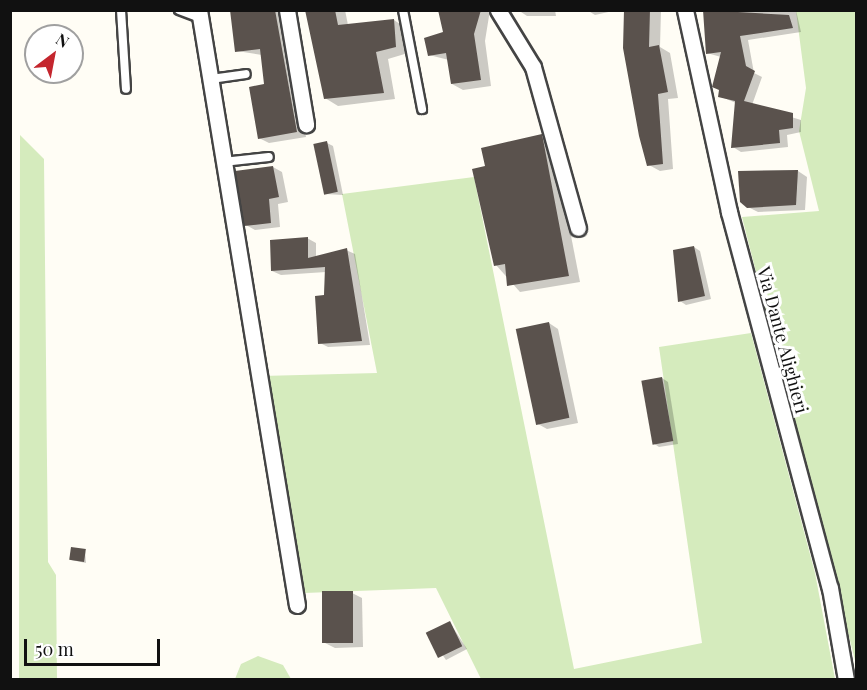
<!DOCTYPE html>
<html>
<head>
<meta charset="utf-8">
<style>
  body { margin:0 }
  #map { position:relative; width:867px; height:690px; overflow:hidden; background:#fffdf5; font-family:"Playfair Display",serif }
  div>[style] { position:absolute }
  .green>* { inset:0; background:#d5ebbd }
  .shadow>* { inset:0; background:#0003 }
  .building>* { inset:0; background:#5a524d; transform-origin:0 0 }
  .roads { filter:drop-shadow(2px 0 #444) drop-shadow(-2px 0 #444) drop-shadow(0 2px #444) drop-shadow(0 -2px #444) }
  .lane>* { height:8px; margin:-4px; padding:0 4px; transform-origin:4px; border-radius:4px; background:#fff }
  .street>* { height:15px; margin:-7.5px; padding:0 7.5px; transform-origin:7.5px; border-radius:7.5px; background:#fff }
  span { translate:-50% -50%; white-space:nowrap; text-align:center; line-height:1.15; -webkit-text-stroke:6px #fff; paint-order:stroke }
  .street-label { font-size:18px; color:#111 }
  .frame { position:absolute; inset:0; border:12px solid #111; pointer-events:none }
  .north { position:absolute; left:24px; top:24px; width:60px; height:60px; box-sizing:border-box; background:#fff; border:2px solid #a0a0a0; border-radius:50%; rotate:32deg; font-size:16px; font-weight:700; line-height:24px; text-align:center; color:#111 }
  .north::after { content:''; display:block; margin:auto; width:21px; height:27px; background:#c4262e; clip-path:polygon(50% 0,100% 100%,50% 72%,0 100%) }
  .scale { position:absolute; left:24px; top:639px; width:136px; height:27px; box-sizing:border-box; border:3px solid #111; border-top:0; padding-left:8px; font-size:18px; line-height:21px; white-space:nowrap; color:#111; -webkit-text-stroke:4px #fff; paint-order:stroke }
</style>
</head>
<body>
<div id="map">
  <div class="green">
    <i style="clip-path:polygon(796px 11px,856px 11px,856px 664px,742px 217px,819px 211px,799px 131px,806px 88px)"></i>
    <i style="clip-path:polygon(20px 135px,44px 159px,48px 562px,56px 575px,57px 679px,19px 679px)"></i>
    <i style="clip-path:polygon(474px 177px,574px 669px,702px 643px,659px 347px,751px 333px,815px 573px,835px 679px,481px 679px,436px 588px,304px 593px,262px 376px,377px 373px,342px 194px)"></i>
    <i style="clip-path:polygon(258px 656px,283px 665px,291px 679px,235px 679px,241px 664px)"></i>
  </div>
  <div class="shadow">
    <i style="clip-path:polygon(232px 10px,284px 10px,306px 137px,269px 143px,259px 138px,265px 85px,262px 55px,237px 51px)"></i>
    <i style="clip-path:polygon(307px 10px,345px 10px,348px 25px,394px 20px,406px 28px,408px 53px,388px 59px,395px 99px,338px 106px,325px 98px)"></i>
    <i style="clip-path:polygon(440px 10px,490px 10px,485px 41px,491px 86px,463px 90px,452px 84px,449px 60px,429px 55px,445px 33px)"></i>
    <i style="clip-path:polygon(518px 10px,555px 10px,556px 16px,527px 16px)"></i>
    <i style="clip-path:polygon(587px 10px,613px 10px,613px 11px,595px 15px)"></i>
    <i style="clip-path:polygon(626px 10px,661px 10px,660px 47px,670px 53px,678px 98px,668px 99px,673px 169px,660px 171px,649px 165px)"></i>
    <i style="clip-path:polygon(704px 10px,796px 10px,801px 32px,748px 40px,754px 73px,762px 77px,752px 105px,801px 120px,801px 132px,787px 135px,788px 147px,741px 152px,733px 147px,736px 103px,719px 96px,721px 57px,707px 53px)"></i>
    <i style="clip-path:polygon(541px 136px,553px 143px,580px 282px,520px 292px,496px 265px,487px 167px)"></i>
    <i style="clip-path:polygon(327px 143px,333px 146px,343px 195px,325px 194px)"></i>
    <i style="clip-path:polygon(273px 167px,282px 172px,288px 202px,278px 204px,280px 227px,255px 230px,246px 225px)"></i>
    <i style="clip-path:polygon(798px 171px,807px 177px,805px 210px,758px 212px,748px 207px)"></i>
    <i style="clip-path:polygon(307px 238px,316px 243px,316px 258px,346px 250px,355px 254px,370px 345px,328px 347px,320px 343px,326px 272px,281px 275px,272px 271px)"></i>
    <i style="clip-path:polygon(694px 247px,700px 251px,711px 299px,686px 305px,680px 301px)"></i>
    <i style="clip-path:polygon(549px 323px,558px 329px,578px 423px,547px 429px,538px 424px)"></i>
    <i style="clip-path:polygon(662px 378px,668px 382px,678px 444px,659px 447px,653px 443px)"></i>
    <i style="clip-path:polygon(85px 550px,86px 563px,71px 560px)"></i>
    <i style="clip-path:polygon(352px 593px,362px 598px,363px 647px,335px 648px,325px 643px)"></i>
    <i style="clip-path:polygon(450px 623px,467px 649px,446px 660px,427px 632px)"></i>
  </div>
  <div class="building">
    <i style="clip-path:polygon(230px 10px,275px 10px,297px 132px,258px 139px,249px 87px,264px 84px,260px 49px,235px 52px)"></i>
    <i style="clip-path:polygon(305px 10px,335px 10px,338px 25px,394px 19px,396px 47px,376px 52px,384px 93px,324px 99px)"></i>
    <i style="clip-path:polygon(438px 10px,481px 10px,474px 34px,481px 80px,451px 84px,446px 53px,428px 56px,424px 38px,443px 32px)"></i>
    <i style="clip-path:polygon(624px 10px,650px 10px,649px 47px,659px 45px,668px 92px,658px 94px,663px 164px,647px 166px,639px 136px,623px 48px)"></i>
    <i style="clip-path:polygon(703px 10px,789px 15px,793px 28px,740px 36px,746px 66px,755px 71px,744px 101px,793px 113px,793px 128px,779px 130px,780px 143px,731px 148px,735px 101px,718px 97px,719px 90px,712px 87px,721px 52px,706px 54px)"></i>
    <i style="clip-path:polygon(542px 134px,569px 276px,507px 286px,505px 264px,494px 266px,472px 169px,485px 166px,481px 148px)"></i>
    <i style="left:327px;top:141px;width:52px;height:14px;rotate:78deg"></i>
    <i style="clip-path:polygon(273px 166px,279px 197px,269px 199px,271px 223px,244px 226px,235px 171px)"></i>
    <i style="clip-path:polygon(798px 170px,796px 205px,747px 208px,740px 202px,738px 171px)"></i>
    <i style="clip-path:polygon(308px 237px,308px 258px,347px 248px,362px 341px,318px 344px,315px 296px,324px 295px,325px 267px,271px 271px,270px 240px)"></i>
    <i style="clip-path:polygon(694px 246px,705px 296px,678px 302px,673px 250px)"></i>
    <i style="left:549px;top:322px;width:98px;height:34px;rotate:78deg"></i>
    <i style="left:662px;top:377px;width:65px;height:21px;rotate:80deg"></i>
    <i style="left:71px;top:547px;width:15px;height:13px;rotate:8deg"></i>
    <i style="left:322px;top:591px;width:31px;height:52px"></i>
    <i style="left:450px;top:621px;width:28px;height:27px;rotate:64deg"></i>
  </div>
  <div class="roads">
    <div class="lane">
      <i style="left:121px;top:10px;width:79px;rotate:86.4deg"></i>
      <i style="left:179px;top:10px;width:22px;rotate:21deg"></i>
      <i style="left:403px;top:10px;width:101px;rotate:79.1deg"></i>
      <i style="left:211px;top:79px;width:35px;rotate:-8deg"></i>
      <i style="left:223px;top:162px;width:46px;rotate:-6.2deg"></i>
    </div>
    <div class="street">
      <i style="left:199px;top:10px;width:603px;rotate:80.65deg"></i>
      <i style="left:287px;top:10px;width:116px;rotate:80.5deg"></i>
      <i style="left:498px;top:10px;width:67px;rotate:58.4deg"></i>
      <i style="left:533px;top:67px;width:167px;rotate:74.4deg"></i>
      <i style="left:685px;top:10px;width:207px;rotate:77.7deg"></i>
      <i style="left:729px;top:212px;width:389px;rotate:75deg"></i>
      <i style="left:830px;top:588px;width:93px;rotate:80.1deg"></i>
    </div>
  </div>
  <div class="street-label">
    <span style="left:783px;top:340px;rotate:75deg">Via Dante Alighieri</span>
  </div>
  <div class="frame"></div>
  <div class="north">N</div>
  <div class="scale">50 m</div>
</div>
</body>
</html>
